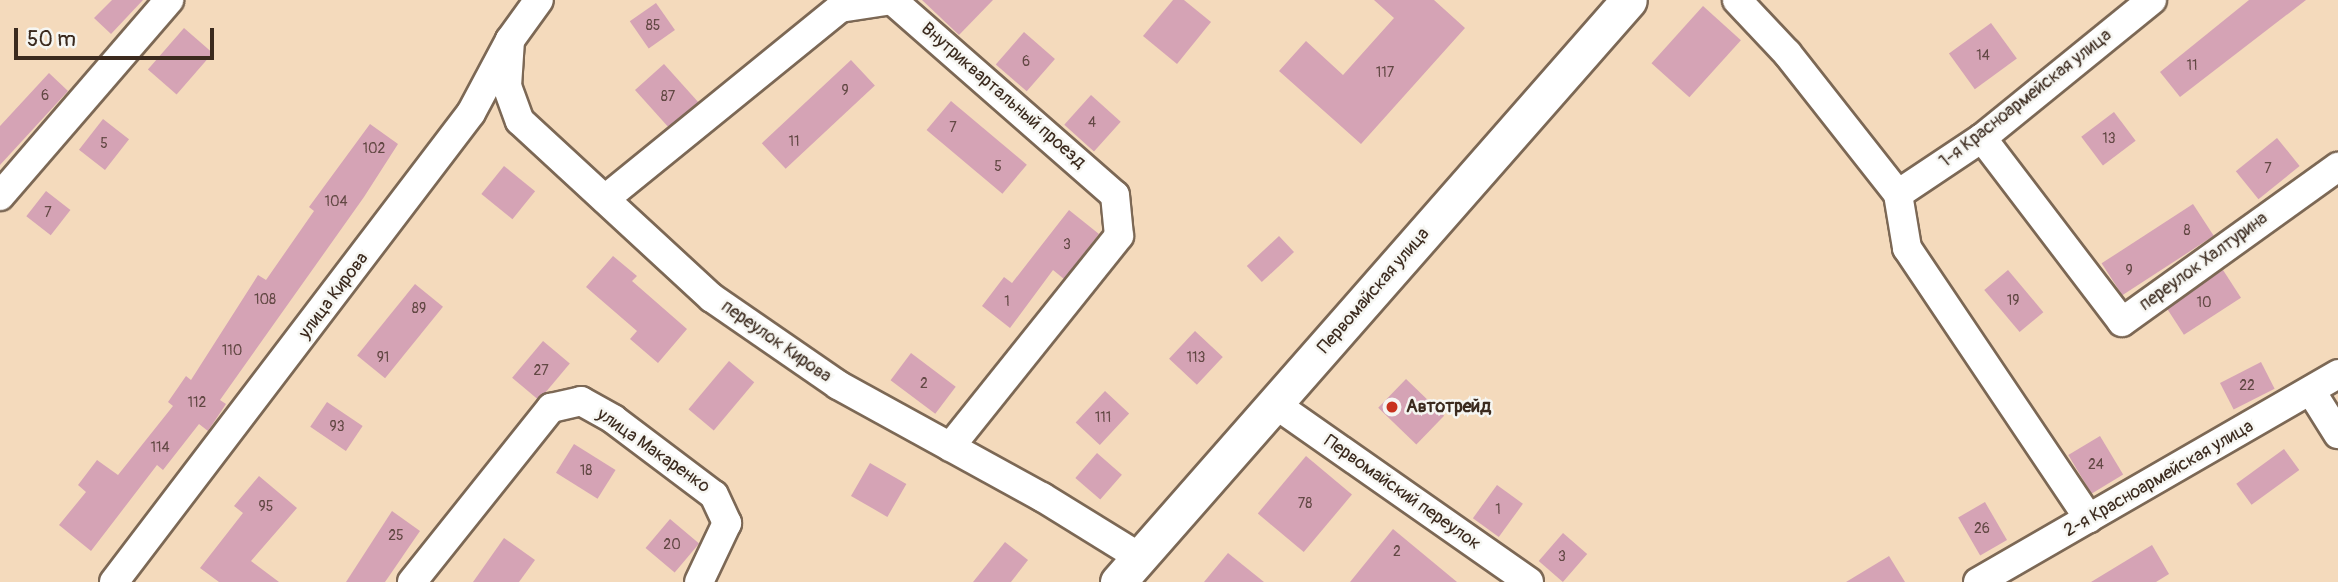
<!DOCTYPE html>
<html>
<head>
<meta charset="utf-8">
<style>
  body { margin:0 }
  #map { position:relative; width:2338px; height:582px; overflow:hidden; background:#f4dabc; font-family:Pangolin,sans-serif }
  div>[style] { position:absolute }
  .building>* { inset:0; background:#d5a3b5; transform-origin:0 0 }
  .roads { filter:drop-shadow(2px 0 #7c6855) drop-shadow(-2px 0 #7c6855) drop-shadow(0 2px #7c6855) drop-shadow(0 -2px #7c6855) }
  .minor>* { height:28px; margin:-14px; padding:0 14px; transform-origin:14px; border-radius:14px; background:#fff }
  .major>* { height:35px; margin:-17.5px; padding:0 17.5px; transform-origin:17.5px; border-radius:17.5px; background:#fff }
  .dots>* { width:19px; height:19px; translate:-50% -50%; box-sizing:border-box; border:4px solid #f6f6f2; border-radius:50% }
  span { translate:-50% -50%; white-space:nowrap; text-align:center; line-height:1.15; -webkit-text-stroke:5px #f6f6f2; paint-order:stroke }
  .number-label { font-size:14px; color:#624844 }
  .number-label span { -webkit-text-stroke-width:0 }
  .street-label { font-size:18px; color:#3b2a1e }
  .poi-label { font-size:18px; color:#3b2a1e; font-weight:700 }
  .left { translate:0 -50%; text-align:left }
  .scale { position:absolute; left:14px; top:28px; width:200px; height:32px; box-sizing:border-box; border:4px solid #3b2a1e; border-top:0; padding-left:9px; font-size:21px; line-height:24px; white-space:nowrap; color:#3b2a1e; -webkit-text-stroke:5px #f6f6f2; paint-order:stroke }
</style>
</head>
<body>
<div id="map">
  <div class="building">
    <i style="clip-path:polygon(112px 0,143px 0,111px 34px,94px 18px)"></i>
    <i style="clip-path:polygon(922px 0,993px 0,959px 35px)"></i>
    <i style="clip-path:polygon(1173px 0,1184px 0,1211px 22px,1177px 64px,1143px 36px)"></i>
    <i style="clip-path:polygon(1374px 0,1434px 0,1465px 28px,1361px 144px,1279px 71px,1306px 41px,1343px 75px,1394px 18px)"></i>
    <i style="clip-path:polygon(2249px 0,2306px 0,2180px 97px,2160px 72px)"></i>
    <i style="left:656px;top:3px;width:33px;height:32px;rotate:55deg"></i>
    <i style="left:1703px;top:6px;width:51px;height:77px;rotate:42deg"></i>
    <i style="left:1991px;top:23px;width:44px;height:52px;rotate:54deg"></i>
    <i style="left:184px;top:28px;width:38px;height:55px;rotate:41deg"></i>
    <i style="left:1024px;top:32px;width:41px;height:43px;rotate:41deg"></i>
    <i style="left:851px;top:60px;width:35px;height:122px;rotate:47deg"></i>
    <i style="left:664px;top:64px;width:51px;height:39px;rotate:48deg"></i>
    <i style="clip-path:polygon(49px 73px,68px 91px,0 165px,0 126px)"></i>
    <i style="left:1091px;top:95px;width:40px;height:40px;rotate:42deg"></i>
    <i style="left:951px;top:101px;width:99px;height:38px;rotate:40deg"></i>
    <i style="left:2114px;top:112px;width:36px;height:41px;rotate:53deg"></i>
    <i style="left:103px;top:119px;width:33px;height:39px;rotate:38deg"></i>
    <i style="clip-path:polygon(370px 124px,398px 144px,364px 197px,220px 400px,226px 404px,208px 431px,199px 424px,163px 470px,157px 465px,91px 551px,59px 525px,86px 492px,78px 485px,97px 460px,118px 475px,173px 406px,168px 402px,186px 376px,191px 380px,258px 275px,266px 280px,314px 211px,309px 207px)"></i>
    <i style="left:2277px;top:138px;width:36px;height:53px;rotate:51deg"></i>
    <i style="left:504px;top:166px;width:40px;height:36px;rotate:39deg"></i>
    <i style="left:46px;top:191px;width:31px;height:32px;rotate:38deg"></i>
    <i style="left:2193px;top:204px;width:38px;height:109px;rotate:57deg"></i>
    <i style="clip-path:polygon(1069px 210px,1099px 234px,1064px 279px,1053px 270px,1010px 328px,982px 306px,1004px 277px,1012px 283px)"></i>
    <i style="left:1279px;top:236px;width:22px;height:44px;rotate:47deg"></i>
    <i style="clip-path:polygon(613px 256px,637px 276px,632px 281px,687px 329px,658px 363px,630px 339px,637px 331px,586px 287px)"></i>
    <i style="left:2008px;top:270px;width:55px;height:31px;rotate:50deg"></i>
    <i style="left:2223px;top:270px;width:33px;height:68px;rotate:57deg"></i>
    <i style="left:415px;top:284px;width:36px;height:92px;rotate:39deg"></i>
    <i style="left:1195px;top:331px;width:38px;height:38px;rotate:43deg"></i>
    <i style="left:543px;top:341px;width:35px;height:48px;rotate:40deg"></i>
    <i style="left:911px;top:353px;width:56px;height:34px;rotate:37deg"></i>
    <i style="left:729px;top:361px;width:33px;height:63px;rotate:40deg"></i>
    <i style="left:2261px;top:362px;width:30px;height:46px;rotate:63deg"></i>
    <i style="left:1406px;top:379px;width:53px;height:40px;rotate:44deg"></i>
    <i style="left:1105px;top:391px;width:33px;height:43px;rotate:43deg"></i>
    <i style="left:327px;top:402px;width:43px;height:30px;rotate:34deg"></i>
    <i style="left:2100px;top:436px;width:45px;height:37px;rotate:59deg"></i>
    <i style="left:574px;top:444px;width:49px;height:34px;rotate:32deg"></i>
    <i style="left:2284px;top:449px;width:26px;height:59px;rotate:54deg"></i>
    <i style="left:1097px;top:453px;width:33px;height:33px;rotate:41deg"></i>
    <i style="left:1306px;top:456px;width:60px;height:75px;rotate:40deg"></i>
    <i style="left:870px;top:463px;width:42px;height:38px;rotate:30deg"></i>
    <i style="clip-path:polygon(259px 476px,297px 508px,251px 561px,279px 582px,219px 582px,200px 568px,243px 513px,234px 506px)"></i>
    <i style="left:1497px;top:485px;width:32px;height:41px;rotate:36deg"></i>
    <i style="left:1985px;top:502px;width:44px;height:31px;rotate:60deg"></i>
    <i style="clip-path:polygon(392px 511px,420px 531px,385px 582px,346px 582px)"></i>
    <i style="left:670px;top:519px;width:38px;height:38px;rotate:40deg"></i>
    <i style="clip-path:polygon(1393px 529px,1457px 582px,1350px 582px)"></i>
    <i style="left:1563px;top:533px;width:32px;height:37px;rotate:41deg"></i>
    <i style="clip-path:polygon(504px 538px,535px 560px,519px 582px,473px 582px)"></i>
    <i style="clip-path:polygon(1005px 542px,1028px 560px,1011px 582px,973px 582px)"></i>
    <i style="clip-path:polygon(2152px 545px,2169px 574px,2156px 582px,2091px 582px)"></i>
    <i style="clip-path:polygon(1228px 553px,1264px 582px,1204px 582px)"></i>
    <i style="clip-path:polygon(1889px 556px,1905px 582px,1846px 582px)"></i>
  </div>
  <div class="roads">
    <div class="minor">
      <i style="left:1737px;top:0;width:73px;rotate:46.7deg"></i>
      <i style="left:1787px;top:53px;width:179px;rotate:51.8deg"></i>
      <i style="left:1898px;top:194px;width:55px;rotate:80.5deg"></i>
      <i style="left:1907px;top:248px;width:326px;rotate:56.1deg"></i>
      <i style="left:510px;top:40px;width:46px;rotate:93.7deg"></i>
      <i style="left:507px;top:86px;width:37px;rotate:70deg"></i>
      <i style="left:520px;top:121px;width:261px;rotate:42.7deg"></i>
      <i style="left:712px;top:298px;width:153px;rotate:34.6deg"></i>
      <i style="left:838px;top:385px;width:233px;rotate:28.8deg"></i>
      <i style="left:1042px;top:497px;width:114px;rotate:31.7deg"></i>
      <i style="left:1982px;top:138px;width:231px;rotate:52.7deg"></i>
      <i style="left:2122px;top:322px;width:266px;rotate:-35.7deg"></i>
      <i style="left:1898px;top:194px;width:101px;rotate:-33.7deg"></i>
      <i style="left:1982px;top:138px;width:219px;rotate:-39.1deg"></i>
      <i style="left:0;top:196px;width:259px;rotate:-49.2deg"></i>
      <i style="left:605px;top:199px;width:303px;rotate:-39.1deg"></i>
      <i style="left:840px;top:8px;width:53px;rotate:-8.7deg"></i>
      <i style="left:892px;top:0;width:296px;rotate:41.2deg"></i>
      <i style="left:1115px;top:195px;width:41px;rotate:84.4deg"></i>
      <i style="left:1119px;top:236px;width:270px;rotate:128.7deg"></i>
      <i style="left:2311px;top:391px;width:51px;rotate:57.9deg"></i>
      <i style="left:1275px;top:404px;width:310px;rotate:35deg"></i>
      <i style="left:114px;top:582px;width:589px;rotate:-52.72deg"></i>
      <i style="left:471px;top:113px;width:83px;rotate:-61.9deg"></i>
      <i style="left:510px;top:40px;width:49px;rotate:-54.1deg"></i>
      <i style="left:412px;top:582px;width:223px;rotate:-51.4deg"></i>
      <i style="left:551px;top:408px;width:31px;rotate:-13deg"></i>
      <i style="left:581px;top:401px;width:37px;rotate:29deg"></i>
      <i style="left:613px;top:419px;width:126px;rotate:37deg"></i>
      <i style="left:714px;top:495px;width:31px;rotate:65deg"></i>
      <i style="left:727px;top:523px;width:65px;rotate:115.4deg"></i>
      <i style="left:1978px;top:582px;width:416px;rotate:-30deg"></i>
    </div>
    <div class="major">
      <i style="left:1118px;top:582px;width:774px;rotate:-48.72deg"></i>
    </div>
  </div>
  <div class="dots">
    <i style="left:1392px;top:407px;background:#c8321e"></i>
  </div>
  <div class="number-label">
    <span style="left:653px;top:26px">85</span>
    <span style="left:1983px;top:56px">14</span>
    <span style="left:1026px;top:62px">6</span>
    <span style="left:2192px;top:66px">11</span>
    <span style="left:1385px;top:73px">117</span>
    <span style="left:845px;top:91px">9</span>
    <span style="left:45px;top:96px">6</span>
    <span style="left:668px;top:97px">87</span>
    <span style="left:1092px;top:123px">4</span>
    <span style="left:953px;top:128px">7</span>
    <span style="left:2109px;top:139px">13</span>
    <span style="left:794px;top:142px">11</span>
    <span style="left:104px;top:144px">5</span>
    <span style="left:374px;top:149px">102</span>
    <span style="left:998px;top:167px">5</span>
    <span style="left:2268px;top:169px">7</span>
    <span style="left:336px;top:202px">104</span>
    <span style="left:48px;top:213px">7</span>
    <span style="left:2187px;top:231px">8</span>
    <span style="left:1067px;top:245px">3</span>
    <span style="left:2129px;top:271px">9</span>
    <span style="left:265px;top:300px">108</span>
    <span style="left:2013px;top:301px">19</span>
    <span style="left:1007px;top:302px">1</span>
    <span style="left:2204px;top:303px">10</span>
    <span style="left:419px;top:309px">89</span>
    <span style="left:232px;top:351px">110</span>
    <span style="left:383px;top:358px">91</span>
    <span style="left:1196px;top:358px">113</span>
    <span style="left:541px;top:371px">27</span>
    <span style="left:924px;top:384px">2</span>
    <span style="left:2247px;top:386px">22</span>
    <span style="left:197px;top:403px">112</span>
    <span style="left:1103px;top:418px">111</span>
    <span style="left:337px;top:427px">93</span>
    <span style="left:160px;top:448px">114</span>
    <span style="left:2096px;top:465px">24</span>
    <span style="left:586px;top:471px">18</span>
    <span style="left:1305px;top:504px">78</span>
    <span style="left:266px;top:507px">95</span>
    <span style="left:1498px;top:510px">1</span>
    <span style="left:1982px;top:529px">26</span>
    <span style="left:396px;top:536px">25</span>
    <span style="left:672px;top:545px">20</span>
    <span style="left:1397px;top:552px">2</span>
    <span style="left:1562px;top:557px">3</span>
  </div>
  <div class="street-label">
    <span style="left:1003px;top:96px;rotate:41deg">Внутриквартальный проезд</span>
    <span style="left:2026px;top:99px;rotate:-38deg">1-я Красноармейская улица</span>
    <span style="left:2204px;top:262px;rotate:-36deg">переулок Халтурина</span>
    <span style="left:1374px;top:291px;rotate:-49deg">Первомайская улица</span>
    <span style="left:334px;top:296px;rotate:-53deg">улица Кирова</span>
    <span style="left:776px;top:342px;rotate:35deg">переулок Кирова</span>
    <span style="left:653px;top:451px;rotate:35deg">улица Макаренко</span>
    <span style="left:2159px;top:479px;rotate:-30deg">2-я Красноармейская улица</span>
    <span style="left:1402px;top:493px;rotate:35deg">Первомайский переулок</span>
  </div>
  <div class="poi-label">
    <span class="left" style="left:1406px;top:407px">Автотрейд</span>
  </div>
  <div class="scale">50 m</div>
</div>
</body>
</html>
